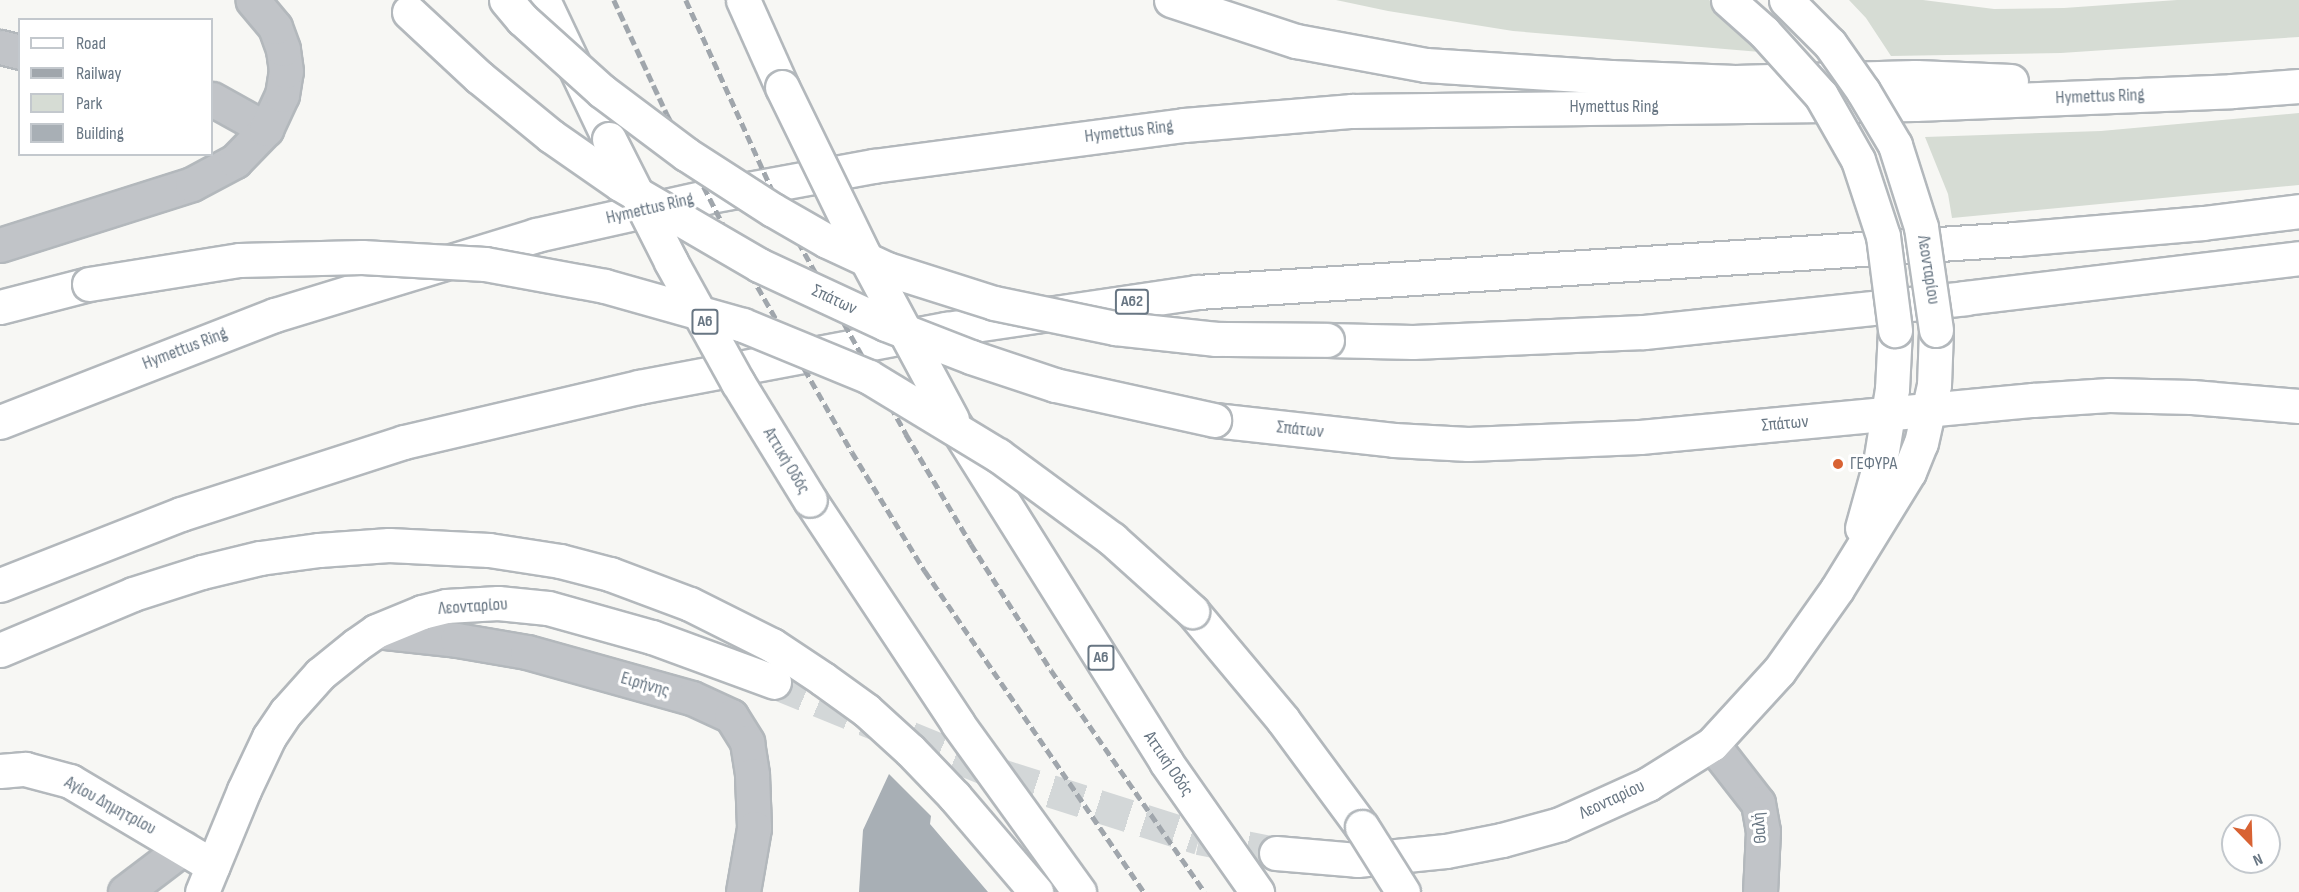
<!DOCTYPE html>
<html>
<head>
<meta charset="utf-8">
<style>
  body { margin:0 }
  #map { position:relative; width:2299px; height:892px; overflow:hidden; background:#f7f7f4; font-family:"Sofia Sans Condensed",sans-serif }
  div>[style] { position:absolute }
  .green>* { inset:0; background:#d6dcd4 }
  .building>* { inset:0; background:#a8afb5 }
  .secondary-tunnel>* { height:33px; margin-top:-16.5px; transform-origin:0; background:repeating-linear-gradient(90deg,#d3d7d8 0 33px,transparent 0 49px) }
  .roads { filter:drop-shadow(2px 0 #b3b8bc) drop-shadow(-2px 0 #b3b8bc) drop-shadow(0 2px #b3b8bc) drop-shadow(0 -2px #b3b8bc) }
  .street>* { height:33px; margin:-16.5px; padding:0 16.5px; transform-origin:16.5px; border-radius:16.5px; background:#c1c4c8 }
  .secondary>* { height:33px; margin:-16.5px; padding:0 16.5px; transform-origin:16.5px; border-radius:16.5px; background:#fff }
  .highway>* { height:33px; margin:-16.5px; padding:0 16.5px; transform-origin:16.5px; border-radius:16.5px; background:#fff }
  .rail>* { height:4.5px; margin-top:-2.25px; transform-origin:0; background:repeating-linear-gradient(90deg,#a0a6ac 0 9px,transparent 0 13.5px) }
  .bridges { filter:drop-shadow(2px 0 #b3b8bc) drop-shadow(-2px 0 #b3b8bc) drop-shadow(0 2px #b3b8bc) drop-shadow(0 -2px #b3b8bc) }
  .secondary-bridge>* { height:33px; margin:-16.5px; padding:0 16.5px; transform-origin:16.5px; border-radius:16.5px; background:#fff }
  .highway-bridge>* { height:33px; margin:-16.5px; padding:0 16.5px; transform-origin:16.5px; border-radius:16.5px; background:#fff }
  .dots>* { width:16px; height:16px; translate:-50% -50%; box-sizing:border-box; border:3px solid #fff; border-radius:50% }
  span { translate:-50% -50%; white-space:nowrap; text-align:center; line-height:1.15; -webkit-text-stroke:6px #fff; paint-order:stroke }
  .shield-label span { padding:2px 4px; background:#fff; border:2px solid; border-radius:4px; -webkit-text-stroke-width:0 }
  .shield-label { font-size:16px; color:#687683; font-weight:700 }
  .street-label { font-size:18px; color:#687683 }
  .poi-label { font-size:18px; color:#687683 }
  .left { translate:0 -50%; text-align:left }
  .legend { position:absolute; left:18px; top:18px; width:195px; height:138px; box-sizing:border-box; background:#fff; border:2px solid #c3c8cd; margin:0; padding:8px 10px; list-style:none; font-size:18px; color:#687683 }
  .legend li { display:flex; align-items:center; gap:12px; height:30px }
  .legend b { width:30px; border:2px solid #c3c8cd }
  .north { position:absolute; left:2221px; top:814px; width:60px; height:60px; box-sizing:border-box; background:#fff; border:2px solid #c3c8cd; border-radius:50%; rotate:157deg; font-size:16px; font-weight:700; line-height:24px; text-align:center; color:#687683 }
  .north::after { content:''; display:block; margin:auto; width:21px; height:27px; background:#d86233; clip-path:polygon(50% 0,100% 100%,50% 72%,0 100%) }
</style>
</head>
<body>
<div id="map">
  <div class="green">
    <i style="clip-path:polygon(1336px 0,1709px 0,1728px 13px,1772px 53px,1513px 31px,1388px 11px)"></i>
    <i style="clip-path:polygon(1849px 0,1923px 0,1994px 9px,2064px 8px,2177px 0,2299px 0,2299px 37px,2061px 53px,1891px 56px,1866px 18px)"></i>
    <i style="clip-path:polygon(2299px 113px,2299px 185px,1952px 218px,1948px 194px,1925px 137px,2101px 131px)"></i>
  </div>
  <div class="building">
    <i style="clip-path:polygon(889px 774px,931px 816px,930px 824px,988px 892px,859px 892px,863px 830px)"></i>
  </div>
  <div class="secondary-tunnel">
    <i style="left:774px;top:682px;width:248px;rotate:22.2deg"></i>
    <i style="left:1004px;top:776px;width:205px;rotate:17.6deg"></i>
    <i style="left:1199px;top:838px;width:78px;rotate:11deg"></i>
  </div>
  <div class="roads">
    <div class="street">
      <i style="left:0;top:47px;width:21px;rotate:14deg"></i>
      <i style="left:212px;top:99px;width:62px;rotate:29.1deg"></i>
      <i style="left:0;top:245px;width:201px;rotate:-17.6deg"></i>
      <i style="left:192px;top:184px;width:49px;rotate:-28.1deg"></i>
      <i style="left:235px;top:161px;width:45px;rotate:-45.9deg"></i>
      <i style="left:266px;top:129px;width:38px;rotate:-65deg"></i>
      <i style="left:282px;top:95px;width:24px;rotate:-81deg"></i>
      <i style="left:286px;top:71px;width:22px;rotate:-98deg"></i>
      <i style="left:283px;top:49px;width:23px;rotate:-110deg"></i>
      <i style="left:275px;top:27px;width:35px;rotate:-130deg"></i>
      <i style="left:376px;top:631px;width:81px;rotate:6.3deg"></i>
      <i style="left:457px;top:640px;width:71px;rotate:9.7deg"></i>
      <i style="left:527px;top:652px;width:171px;rotate:15.6deg"></i>
      <i style="left:692px;top:698px;width:43px;rotate:24.8deg"></i>
      <i style="left:731px;top:716px;width:31px;rotate:58deg"></i>
      <i style="left:747px;top:742px;width:33px;rotate:81deg"></i>
      <i style="left:752px;top:775px;width:53px;rotate:87.8deg"></i>
      <i style="left:754px;top:828px;width:65px;rotate:99.8deg"></i>
      <i style="left:1712px;top:744px;width:75px;rotate:52.1deg"></i>
      <i style="left:1758px;top:803px;width:28px;rotate:80deg"></i>
      <i style="left:1763px;top:831px;width:61px;rotate:92.8deg"></i>
      <i style="left:125px;top:892px;width:73px;rotate:-37.2deg"></i>
    </div>
    <div class="secondary">
      <i style="left:1214px;top:420px;width:181px;rotate:6.3deg"></i>
      <i style="left:1394px;top:440px;width:74px;rotate:3.1deg"></i>
      <i style="left:1468px;top:444px;width:172px;rotate:-2.3deg"></i>
      <i style="left:1640px;top:437px;width:395px;rotate:-5.4deg"></i>
      <i style="left:2033px;top:400px;width:76px;rotate:-3.8deg"></i>
      <i style="left:2109px;top:395px;width:83px;rotate:1.4deg"></i>
      <i style="left:2192px;top:397px;width:107px;rotate:4.8deg"></i>
      <i style="left:1862px;top:528px;width:67px;rotate:-74.5deg"></i>
      <i style="left:1880px;top:463px;width:75px;rotate:-80.8deg"></i>
      <i style="left:1892px;top:389px;width:59px;rotate:-87.1deg"></i>
      <i style="left:0;top:771px;width:25px;rotate:-5deg"></i>
      <i style="left:25px;top:769px;width:47px;rotate:14.9deg"></i>
      <i style="left:70px;top:781px;width:166px;rotate:30.7deg"></i>
      <i style="left:1276px;top:853px;width:81px;rotate:4.9deg"></i>
      <i style="left:1357px;top:860px;width:89px;rotate:-5.8deg"></i>
      <i style="left:1446px;top:851px;width:57px;rotate:-11.1deg"></i>
      <i style="left:1502px;top:840px;width:60px;rotate:-15.4deg"></i>
      <i style="left:1560px;top:824px;width:97px;rotate:-24.4deg"></i>
      <i style="left:1648px;top:784px;width:75px;rotate:-32deg"></i>
      <i style="left:1712px;top:744px;width:99px;rotate:-47.5deg"></i>
      <i style="left:1779px;top:671px;width:100px;rotate:-54.7deg"></i>
      <i style="left:1837px;top:589px;width:137px;rotate:-58.4deg"></i>
      <i style="left:1909px;top:472px;width:31px;rotate:-68deg"></i>
      <i style="left:1921px;top:443px;width:59px;rotate:-77.4deg"></i>
      <i style="left:1934px;top:385px;width:55px;rotate:-87.9deg"></i>
      <i style="left:202px;top:892px;width:110px;rotate:-67.6deg"></i>
      <i style="left:244px;top:790px;width:59px;rotate:-64.7deg"></i>
      <i style="left:269px;top:737px;width:30px;rotate:-56deg"></i>
      <i style="left:286px;top:712px;width:51px;rotate:-48.2deg"></i>
      <i style="left:320px;top:674px;width:46px;rotate:-38.9deg"></i>
      <i style="left:356px;top:645px;width:24px;rotate:-35deg"></i>
      <i style="left:376px;top:631px;width:50px;rotate:-22.4deg"></i>
      <i style="left:422px;top:612px;width:25px;rotate:-14deg"></i>
      <i style="left:446px;top:606px;width:52px;rotate:-3.3deg"></i>
      <i style="left:498px;top:603px;width:50px;rotate:5.7deg"></i>
      <i style="left:548px;top:608px;width:108px;rotate:15.6deg"></i>
      <i style="left:652px;top:637px;width:130px;rotate:20.2deg"></i>
    </div>
    <div class="highway">
      <i style="left:543px;top:0;width:154px;rotate:64.6deg"></i>
      <i style="left:743px;top:0;width:95px;rotate:65.9deg"></i>
      <i style="left:1171px;top:0;width:132px;rotate:18.2deg"></i>
      <i style="left:1296px;top:41px;width:132px;rotate:10.5deg"></i>
      <i style="left:1426px;top:65px;width:185px;rotate:3.7deg"></i>
      <i style="left:1611px;top:77px;width:124px;rotate:2.3deg"></i>
      <i style="left:1735px;top:82px;width:180px;rotate:-1.6deg"></i>
      <i style="left:1915px;top:77px;width:96px;rotate:2.4deg"></i>
      <i style="left:0;top:307px;width:92px;rotate:-14.5deg"></i>
      <i style="left:1327px;top:340px;width:86px;rotate:1.3deg"></i>
      <i style="left:1413px;top:342px;width:231px;rotate:-2.5deg"></i>
      <i style="left:1644px;top:332px;width:323px;rotate:-6deg"></i>
      <i style="left:1965px;top:298px;width:336px;rotate:-6.8deg"></i>
      <i style="left:0;top:422px;width:295px;rotate:-21.3deg"></i>
      <i style="left:275px;top:315px;width:273px;rotate:-17deg"></i>
      <i style="left:536px;top:235px;width:178px;rotate:-12.6deg"></i>
      <i style="left:710px;top:196px;width:166px;rotate:-10.4deg"></i>
      <i style="left:873px;top:166px;width:314px;rotate:-7.5deg"></i>
      <i style="left:1184px;top:125px;width:169px;rotate:-4.8deg"></i>
      <i style="left:1352px;top:111px;width:563px;rotate:-0.71deg"></i>
      <i style="left:1915px;top:104px;width:317px;rotate:-2.3deg"></i>
      <i style="left:2232px;top:91px;width:67px;rotate:-4.3deg"></i>
      <i style="left:955px;top:425px;width:398px;rotate:57.9deg"></i>
      <i style="left:1166px;top:762px;width:159px;rotate:55deg"></i>
      <i style="left:810px;top:500px;width:268px;rotate:56.5deg"></i>
      <i style="left:958px;top:724px;width:207px;rotate:54.2deg"></i>
      <i style="left:0;top:585px;width:194px;rotate:-21.4deg"></i>
      <i style="left:181px;top:514px;width:234px;rotate:-17.9deg"></i>
      <i style="left:404px;top:442px;width:241px;rotate:-13.2deg"></i>
      <i style="left:639px;top:387px;width:313px;rotate:-10.7deg"></i>
      <i style="left:947px;top:329px;width:253px;rotate:-8.4deg"></i>
      <i style="left:1197px;top:292px;width:821px;rotate:-3.7deg"></i>
      <i style="left:2016px;top:239px;width:188px;rotate:-4.9deg"></i>
      <i style="left:2203px;top:223px;width:97px;rotate:-7.1deg"></i>
      <i style="left:1192px;top:611px;width:142px;rotate:50.1deg"></i>
      <i style="left:1283px;top:720px;width:133px;rotate:53.6deg"></i>
      <i style="left:0;top:650px;width:144px;rotate:-22.8deg"></i>
      <i style="left:133px;top:594px;width:72px;rotate:-17.7deg"></i>
      <i style="left:202px;top:572px;width:60px;rotate:-13.6deg"></i>
      <i style="left:260px;top:558px;width:60px;rotate:-7.7deg"></i>
      <i style="left:319px;top:550px;width:70px;rotate:-4.1deg"></i>
      <i style="left:389px;top:545px;width:100px;rotate:2.9deg"></i>
      <i style="left:489px;top:550px;width:72px;rotate:8.8deg"></i>
      <i style="left:560px;top:561px;width:52px;rotate:14.6deg"></i>
      <i style="left:610px;top:574px;width:85px;rotate:20.6deg"></i>
      <i style="left:690px;top:604px;width:92px;rotate:26.6deg"></i>
      <i style="left:772px;top:645px;width:61px;rotate:33.7deg"></i>
      <i style="left:823px;top:679px;width:53px;rotate:35.8deg"></i>
      <i style="left:866px;top:710px;width:59px;rotate:42.3deg"></i>
      <i style="left:910px;top:750px;width:65px;rotate:46.2deg"></i>
      <i style="left:955px;top:797px;width:125px;rotate:49.5deg"></i>
    </div>
  </div>
  <div class="rail">
    <i style="left:614px;top:0;width:126px;rotate:65.1deg"></i>
    <i style="left:667px;top:114px;width:141px;rotate:63.1deg"></i>
    <i style="left:731px;top:240px;width:244px;rotate:60.3deg"></i>
    <i style="left:852px;top:452px;width:140px;rotate:58.5deg"></i>
    <i style="left:925px;top:571px;width:389px;rotate:55.7deg"></i>
    <i style="left:686px;top:0;width:239px;rotate:65.6deg"></i>
    <i style="left:785px;top:218px;width:248px;rotate:60.7deg"></i>
    <i style="left:906px;top:434px;width:128px;rotate:59.4deg"></i>
    <i style="left:971px;top:544px;width:149px;rotate:57.6deg"></i>
    <i style="left:1051px;top:670px;width:270px;rotate:55.3deg"></i>
  </div>
  <div class="bridges">
    <div class="secondary-bridge">
      <i style="left:1728px;top:0;width:48px;rotate:41.6deg"></i>
      <i style="left:1764px;top:32px;width:85px;rotate:47.9deg"></i>
      <i style="left:1821px;top:95px;width:75px;rotate:60.4deg"></i>
      <i style="left:1858px;top:160px;width:80px;rotate:71.8deg"></i>
      <i style="left:1883px;top:236px;width:95px;rotate:82.7deg"></i>
      <i style="left:1786px;top:0;width:62px;rotate:45deg"></i>
      <i style="left:1830px;top:44px;width:57px;rotate:54.9deg"></i>
      <i style="left:1863px;top:91px;width:63px;rotate:59.3deg"></i>
      <i style="left:1895px;top:145px;width:86px;rotate:72.4deg"></i>
      <i style="left:1921px;top:227px;width:104px;rotate:81.7deg"></i>
      <i style="left:409px;top:12px;width:96px;rotate:42.9deg"></i>
      <i style="left:479px;top:77px;width:93px;rotate:39.3deg"></i>
      <i style="left:551px;top:136px;width:84px;rotate:34.8deg"></i>
      <i style="left:620px;top:184px;width:161px;rotate:30.2deg"></i>
      <i style="left:759px;top:265px;width:140px;rotate:24.9deg"></i>
      <i style="left:886px;top:324px;width:91px;rotate:21.2deg"></i>
      <i style="left:971px;top:357px;width:89px;rotate:18.4deg"></i>
      <i style="left:1055px;top:385px;width:163px;rotate:12.4deg"></i>
    </div>
    <div class="highway-bridge">
      <i style="left:506px;top:0;width:25px;rotate:50deg"></i>
      <i style="left:522px;top:19px;width:108px;rotate:42deg"></i>
      <i style="left:602px;top:91px;width:105px;rotate:36.9deg"></i>
      <i style="left:686px;top:154px;width:103px;rotate:32.8deg"></i>
      <i style="left:773px;top:210px;width:62px;rotate:29.9deg"></i>
      <i style="left:827px;top:241px;width:66px;rotate:25deg"></i>
      <i style="left:887px;top:269px;width:112px;rotate:17.6deg"></i>
      <i style="left:994px;top:303px;width:124px;rotate:11.7deg"></i>
      <i style="left:1115px;top:328px;width:102px;rotate:6.2deg"></i>
      <i style="left:1216px;top:339px;width:111px;rotate:0.5deg"></i>
      <i style="left:782px;top:87px;width:187px;rotate:64deg"></i>
      <i style="left:864px;top:255px;width:186px;rotate:61.8deg"></i>
      <i style="left:609px;top:139px;width:138px;rotate:63.2deg"></i>
      <i style="left:671px;top:262px;width:138px;rotate:61deg"></i>
      <i style="left:738px;top:383px;width:137px;rotate:58.4deg"></i>
      <i style="left:89px;top:284px;width:152px;rotate:-9.1deg"></i>
      <i style="left:239px;top:260px;width:123px;rotate:-1.4deg"></i>
      <i style="left:362px;top:257px;width:123px;rotate:3.3deg"></i>
      <i style="left:485px;top:264px;width:122px;rotate:10.4deg"></i>
      <i style="left:605px;top:286px;width:143px;rotate:15.8deg"></i>
      <i style="left:743px;top:325px;width:136px;rotate:22.4deg"></i>
      <i style="left:869px;top:377px;width:151px;rotate:31.2deg"></i>
      <i style="left:998px;top:455px;width:142px;rotate:36.4deg"></i>
      <i style="left:1112px;top:539px;width:108px;rotate:42deg"></i>
      <i style="left:1362px;top:827px;width:77px;rotate:57.8deg"></i>
    </div>
  </div>
  <div class="dots">
    <i style="left:1838px;top:464px;background:#d86233"></i>
  </div>
  <div class="shield-label">
    <span style="left:1132px;top:302px">Α62</span>
    <span style="left:705px;top:322px">Α6</span>
    <span style="left:1101px;top:658px">Α6</span>
  </div>
  <div class="street-label">
    <span style="left:2100px;top:97px;rotate:-2deg">Hymettus Ring</span>
    <span style="left:1614px;top:107px">Hymettus Ring</span>
    <span style="left:1129px;top:132px;rotate:-7deg">Hymettus Ring</span>
    <span style="left:650px;top:209px;rotate:-13deg">Hymettus Ring</span>
    <span style="left:1928px;top:270px;rotate:81deg">Λεονταρίου</span>
    <span style="left:834px;top:300px;rotate:25deg">Σπάτων</span>
    <span style="left:185px;top:349px;rotate:-21deg">Hymettus Ring</span>
    <span style="left:1785px;top:424px;rotate:-5deg">Σπάτων</span>
    <span style="left:1300px;top:430px;rotate:6deg">Σπάτων</span>
    <span style="left:786px;top:461px;rotate:59deg">Αττική Οδός</span>
    <span style="left:473px;top:607px;rotate:-4deg">Λεονταρίου</span>
    <span style="left:645px;top:685px;rotate:16deg">Ειρήνης</span>
    <span style="left:1168px;top:764px;rotate:56deg">Αττική Οδός</span>
    <span style="left:1612px;top:800px;rotate:-25deg">Λεονταρίου</span>
    <span style="left:110px;top:806px;rotate:29deg">Αγίου Δημητρίου</span>
    <span style="left:1760px;top:828px;rotate:-95deg">Θαλή</span>
  </div>
  <div class="poi-label">
    <span class="left" style="left:1850px;top:464px">ΓΕΦΥΡΑ</span>
  </div>
  <ul class="legend">
  <li><b style="height:8px;background:#fff"></b>Road</li>
  <li><b style="height:8px;background:#a0a6ac"></b>Railway</li>
  <li><b style="height:16px;background:#d6dcd4"></b>Park</li>
  <li><b style="height:16px;background:#a8afb5"></b>Building</li>
  </ul>
  <div class="north">N</div>
</div>
</body>
</html>
